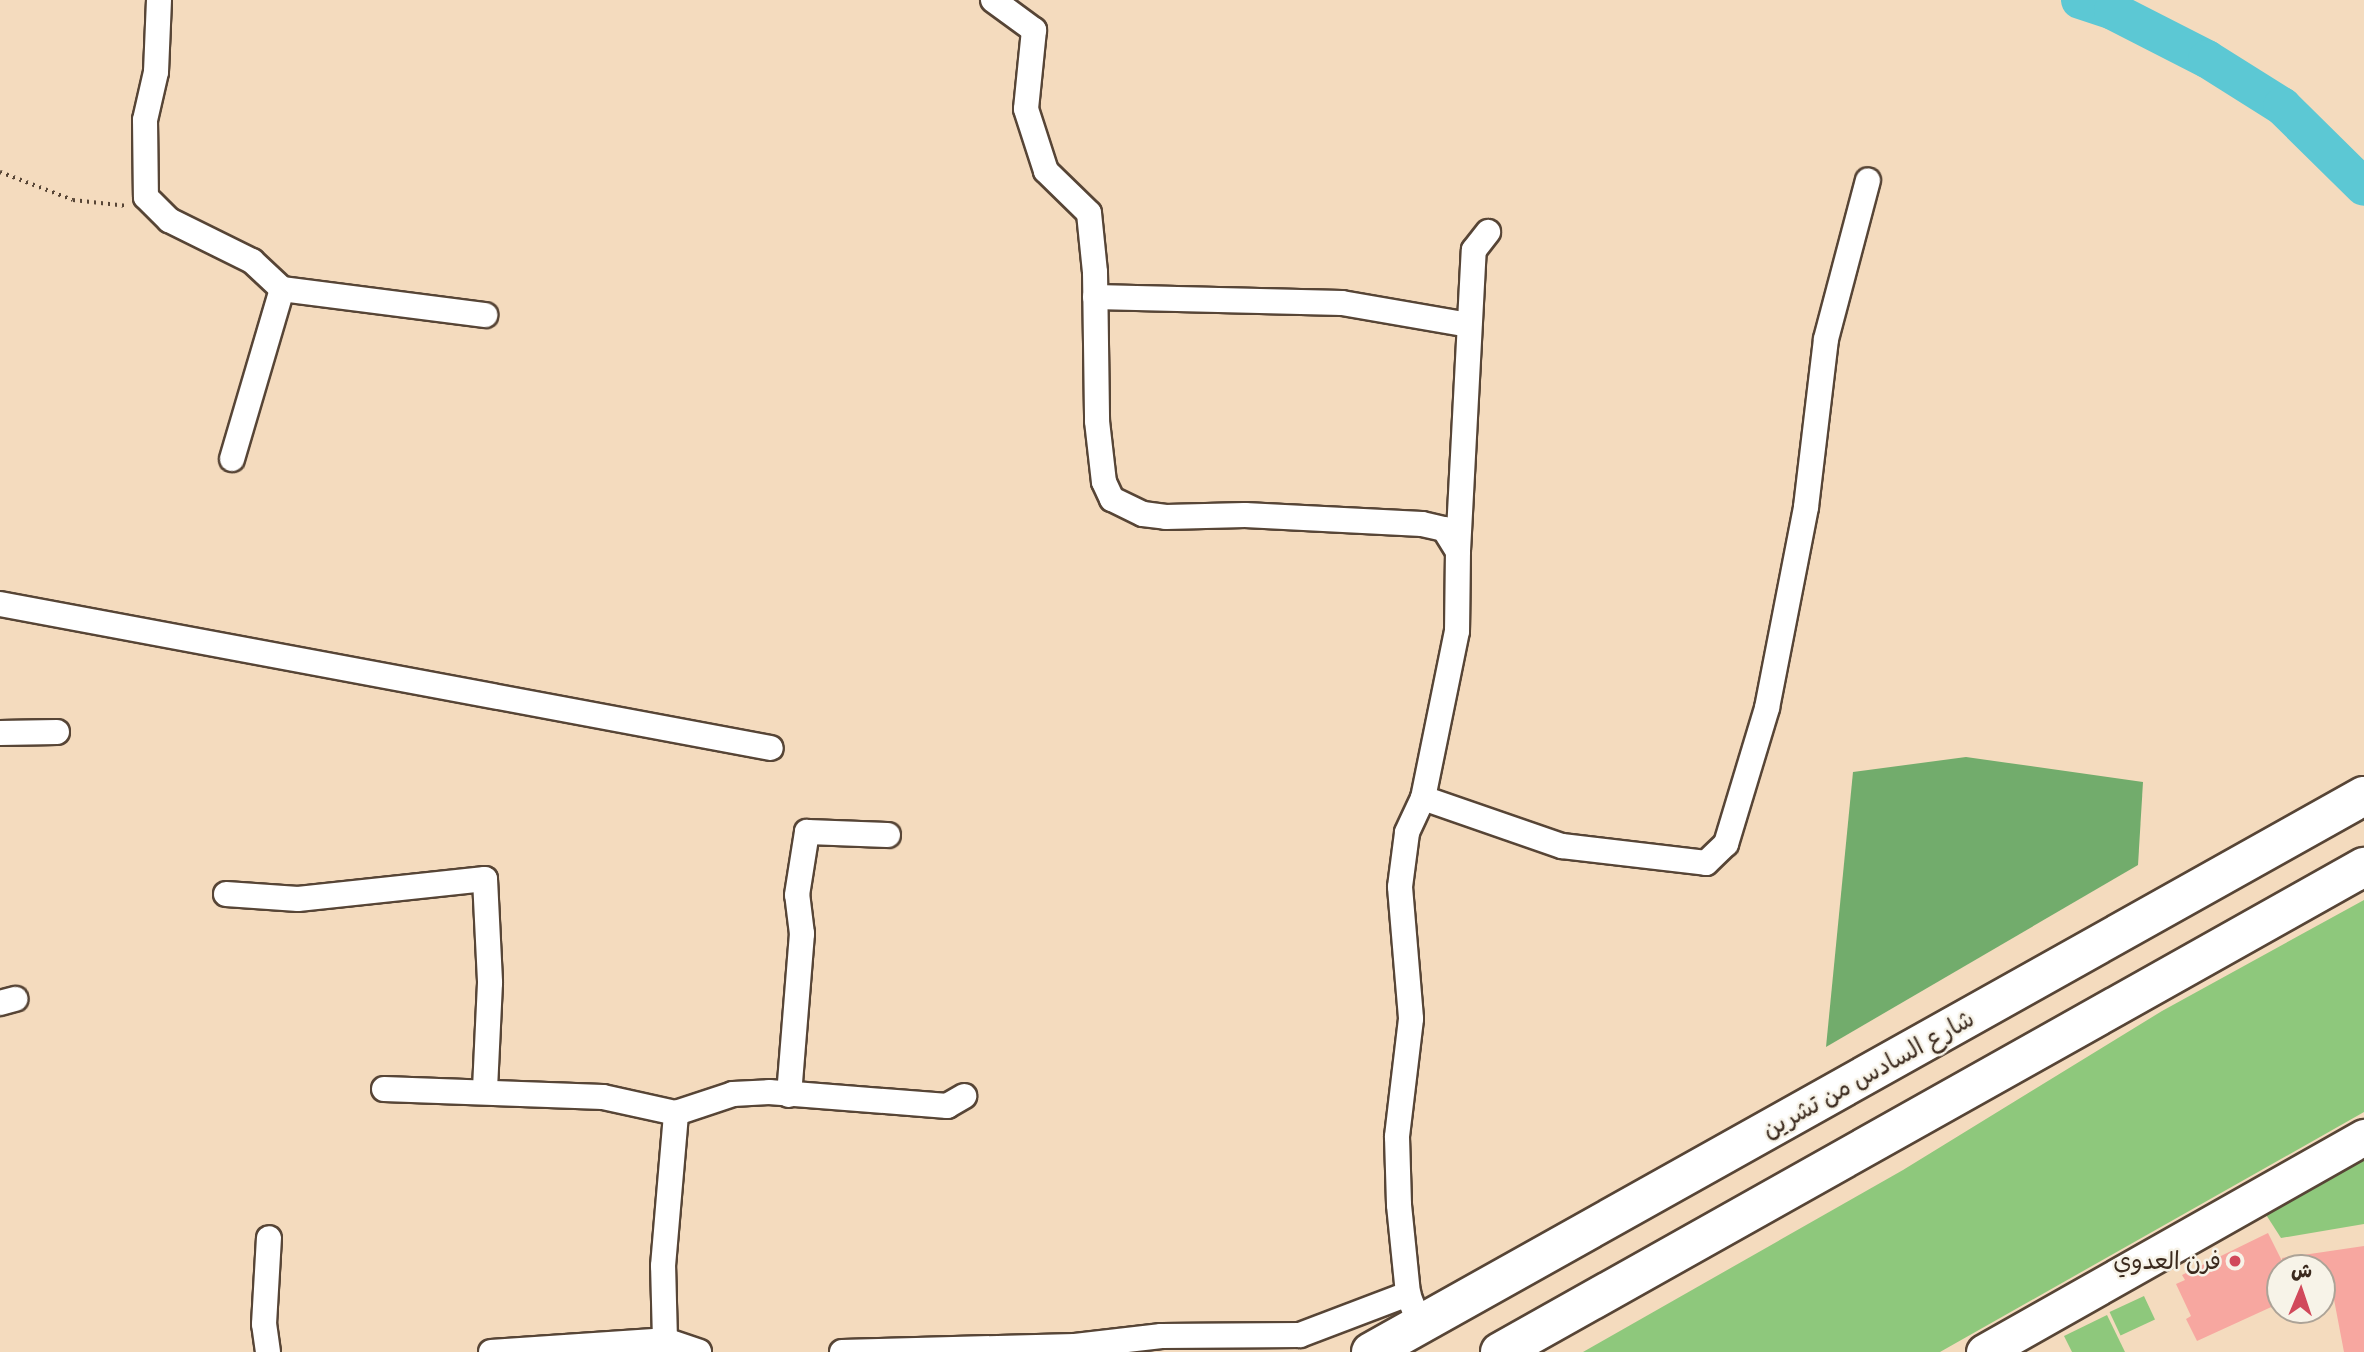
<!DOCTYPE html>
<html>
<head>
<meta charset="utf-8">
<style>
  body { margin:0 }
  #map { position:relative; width:2364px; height:1352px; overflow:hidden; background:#f4dbbe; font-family:Delius,"Playpen Sans Arabic",sans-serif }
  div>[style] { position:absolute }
  .green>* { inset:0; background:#8ec87c; transform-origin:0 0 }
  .forest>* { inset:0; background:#72ac6c }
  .river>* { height:38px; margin:-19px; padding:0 19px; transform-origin:19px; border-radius:19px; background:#5cc8d4 }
  .building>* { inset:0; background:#f7a7a0 }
  .path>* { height:3.5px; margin-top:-1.75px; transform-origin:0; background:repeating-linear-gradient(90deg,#574536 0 2px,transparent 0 7px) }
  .roads { filter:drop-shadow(2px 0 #574536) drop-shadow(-2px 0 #574536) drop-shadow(0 2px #574536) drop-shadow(0 -2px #574536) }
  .street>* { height:24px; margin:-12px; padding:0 12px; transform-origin:12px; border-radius:12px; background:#fff }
  .secondary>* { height:35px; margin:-17.5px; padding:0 17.5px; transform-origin:17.5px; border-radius:17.5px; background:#fff }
  .highway>* { height:38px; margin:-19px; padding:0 19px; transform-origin:19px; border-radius:19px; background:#fff }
  .dots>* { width:19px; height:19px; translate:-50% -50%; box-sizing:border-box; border:4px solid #f7f3e8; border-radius:50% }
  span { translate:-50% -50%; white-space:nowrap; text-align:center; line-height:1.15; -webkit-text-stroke:5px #f7f3e8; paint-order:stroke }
  .street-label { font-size:24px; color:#3b2a1e }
  .poi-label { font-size:24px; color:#3b2a1e }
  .right { translate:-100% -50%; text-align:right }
  .north { position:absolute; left:2266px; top:1254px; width:70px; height:70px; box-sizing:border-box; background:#f7f3e8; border:2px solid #aca397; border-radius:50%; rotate:2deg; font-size:19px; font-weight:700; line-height:28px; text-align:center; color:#3b2a1e }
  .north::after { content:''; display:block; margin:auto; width:24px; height:32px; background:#d1495b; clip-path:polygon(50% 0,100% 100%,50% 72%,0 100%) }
</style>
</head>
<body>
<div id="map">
  <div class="green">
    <i style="clip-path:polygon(2364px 900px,2364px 1112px,1940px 1352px,1583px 1352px,1903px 1170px,2162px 1011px)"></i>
    <i style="clip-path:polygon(2364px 1153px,2364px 1224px,2281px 1238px,2263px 1210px)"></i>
    <i style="left:2144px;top:1296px;width:26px;height:38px;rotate:65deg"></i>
    <i style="clip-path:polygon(2107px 1315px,2125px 1352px,2072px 1352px,2064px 1336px)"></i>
  </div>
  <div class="forest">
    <i style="clip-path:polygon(1966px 757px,2143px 782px,2138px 865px,1826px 1047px,1853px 772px)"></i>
  </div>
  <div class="river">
    <i style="left:2080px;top:0;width:35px;rotate:18deg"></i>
    <i style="left:2113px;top:11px;width:106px;rotate:27.1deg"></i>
    <i style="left:2207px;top:59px;width:89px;rotate:32.1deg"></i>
    <i style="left:2282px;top:106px;width:115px;rotate:44.6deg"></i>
  </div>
  <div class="building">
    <i style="clip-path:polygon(2268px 1233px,2283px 1263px,2282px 1258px,2364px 1246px,2364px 1352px,2344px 1352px,2328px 1268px,2280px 1268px,2280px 1303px,2197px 1341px,2186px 1319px,2191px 1316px,2176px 1284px,2185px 1280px,2182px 1275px)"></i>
  </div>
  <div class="path">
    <i style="left:0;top:172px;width:78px;rotate:21deg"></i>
    <i style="left:73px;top:200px;width:55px;rotate:6.2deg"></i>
  </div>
  <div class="roads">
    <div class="street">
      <i style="left:159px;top:0;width:72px;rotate:92.4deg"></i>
      <i style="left:156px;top:72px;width:49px;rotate:102.9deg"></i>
      <i style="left:145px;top:120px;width:77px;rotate:89.3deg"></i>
      <i style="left:146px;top:197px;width:33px;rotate:45deg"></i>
      <i style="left:169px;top:220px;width:93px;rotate:26.3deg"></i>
      <i style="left:252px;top:261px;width:41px;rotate:43deg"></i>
      <i style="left:993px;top:0;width:51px;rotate:36.2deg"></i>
      <i style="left:1034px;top:30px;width:79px;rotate:95.8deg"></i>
      <i style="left:1026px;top:109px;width:65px;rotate:72.1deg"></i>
      <i style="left:1046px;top:171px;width:60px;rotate:44.3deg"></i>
      <i style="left:1089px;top:213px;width:59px;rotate:84.2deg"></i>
      <i style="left:1095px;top:272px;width:149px;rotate:89.2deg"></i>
      <i style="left:1097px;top:421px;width:61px;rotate:83.5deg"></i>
      <i style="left:1104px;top:482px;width:19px;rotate:65deg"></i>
      <i style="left:1112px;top:499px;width:34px;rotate:26deg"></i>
      <i style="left:1143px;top:514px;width:23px;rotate:7deg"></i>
      <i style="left:1166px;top:517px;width:79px;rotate:-1.5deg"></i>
      <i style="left:1245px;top:515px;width:177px;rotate:2.9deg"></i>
      <i style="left:1422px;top:524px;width:23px;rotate:13deg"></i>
      <i style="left:1444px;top:529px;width:26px;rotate:58deg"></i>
      <i style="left:1458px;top:551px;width:80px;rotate:90.7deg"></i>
      <i style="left:1457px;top:631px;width:170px;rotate:101.5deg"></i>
      <i style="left:1423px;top:798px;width:38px;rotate:115deg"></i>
      <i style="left:1407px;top:833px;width:54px;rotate:97.4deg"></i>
      <i style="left:1400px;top:887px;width:132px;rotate:85.2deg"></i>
      <i style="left:1411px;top:1019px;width:119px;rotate:96.8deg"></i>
      <i style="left:1397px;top:1137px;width:68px;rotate:88.3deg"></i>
      <i style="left:1399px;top:1205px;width:89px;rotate:84.2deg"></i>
      <i style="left:1408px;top:1294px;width:33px;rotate:69deg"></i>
      <i style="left:282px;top:289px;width:205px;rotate:7.3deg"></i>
      <i style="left:1095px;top:297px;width:247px;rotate:1.4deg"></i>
      <i style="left:1342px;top:303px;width:129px;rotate:9.8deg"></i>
      <i style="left:232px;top:459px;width:177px;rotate:-73.6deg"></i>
      <i style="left:1458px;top:551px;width:301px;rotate:-87deg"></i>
      <i style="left:1474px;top:250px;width:23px;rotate:-52deg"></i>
      <i style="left:0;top:604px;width:784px;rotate:10.58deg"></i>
      <i style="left:0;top:733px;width:57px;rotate:-1deg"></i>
      <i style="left:1423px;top:798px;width:147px;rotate:19.1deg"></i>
      <i style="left:1562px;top:846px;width:145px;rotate:6.7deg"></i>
      <i style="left:1706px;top:863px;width:28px;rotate:-44deg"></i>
      <i style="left:1726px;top:844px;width:142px;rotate:-73.2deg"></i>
      <i style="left:1767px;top:708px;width:205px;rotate:-79deg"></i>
      <i style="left:1806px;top:507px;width:169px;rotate:-83.2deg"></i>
      <i style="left:1826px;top:339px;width:164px;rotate:-75.2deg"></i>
      <i style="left:226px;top:894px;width:72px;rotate:4deg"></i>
      <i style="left:298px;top:899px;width:188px;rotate:-6.1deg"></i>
      <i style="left:485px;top:879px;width:104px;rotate:87.2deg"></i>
      <i style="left:490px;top:983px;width:107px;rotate:92.7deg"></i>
      <i style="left:0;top:1003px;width:16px;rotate:-15deg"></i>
      <i style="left:384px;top:1089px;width:219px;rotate:2.1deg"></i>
      <i style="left:603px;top:1097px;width:75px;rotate:12.4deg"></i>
      <i style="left:676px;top:1113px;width:60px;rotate:-18.4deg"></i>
      <i style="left:733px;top:1094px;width:36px;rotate:-3deg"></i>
      <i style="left:769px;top:1092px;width:179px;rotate:4.5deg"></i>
      <i style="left:947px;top:1106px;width:20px;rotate:-30deg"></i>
      <i style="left:789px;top:1095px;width:162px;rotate:-85.4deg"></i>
      <i style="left:802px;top:934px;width:39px;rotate:-97deg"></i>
      <i style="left:797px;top:895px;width:64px;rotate:-81deg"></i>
      <i style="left:807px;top:832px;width:81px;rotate:2.1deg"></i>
      <i style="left:665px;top:1340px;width:74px;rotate:-91.5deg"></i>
      <i style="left:663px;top:1266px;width:154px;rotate:-85.1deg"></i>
      <i style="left:268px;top:1352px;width:28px;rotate:-98deg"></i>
      <i style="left:264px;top:1324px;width:86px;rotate:-86.7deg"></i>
      <i style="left:491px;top:1352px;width:174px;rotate:-3.9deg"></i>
      <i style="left:665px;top:1340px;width:36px;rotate:19deg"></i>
      <i style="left:842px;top:1352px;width:233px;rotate:-1.5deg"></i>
      <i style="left:1075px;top:1346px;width:87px;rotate:-6.6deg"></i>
      <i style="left:1161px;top:1336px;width:139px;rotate:-0.4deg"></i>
      <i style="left:1300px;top:1335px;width:116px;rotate:-20.8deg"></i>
    </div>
    <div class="secondary">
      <i style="left:1984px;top:1352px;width:437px;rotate:-29.5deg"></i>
    </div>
    <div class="highway">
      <i style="left:1371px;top:1352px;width:1138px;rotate:-29.25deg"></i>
      <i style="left:1500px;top:1352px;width:991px;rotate:-29.31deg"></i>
    </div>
  </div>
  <div class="dots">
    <i style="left:2235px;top:1261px;background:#d1495b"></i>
  </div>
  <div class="street-label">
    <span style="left:1868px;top:1074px;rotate:-29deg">شارع السادس من تشرين</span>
  </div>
  <div class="poi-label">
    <span class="right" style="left:2221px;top:1261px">فرن العدوي</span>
  </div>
  <div class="north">ش</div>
</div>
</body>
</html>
